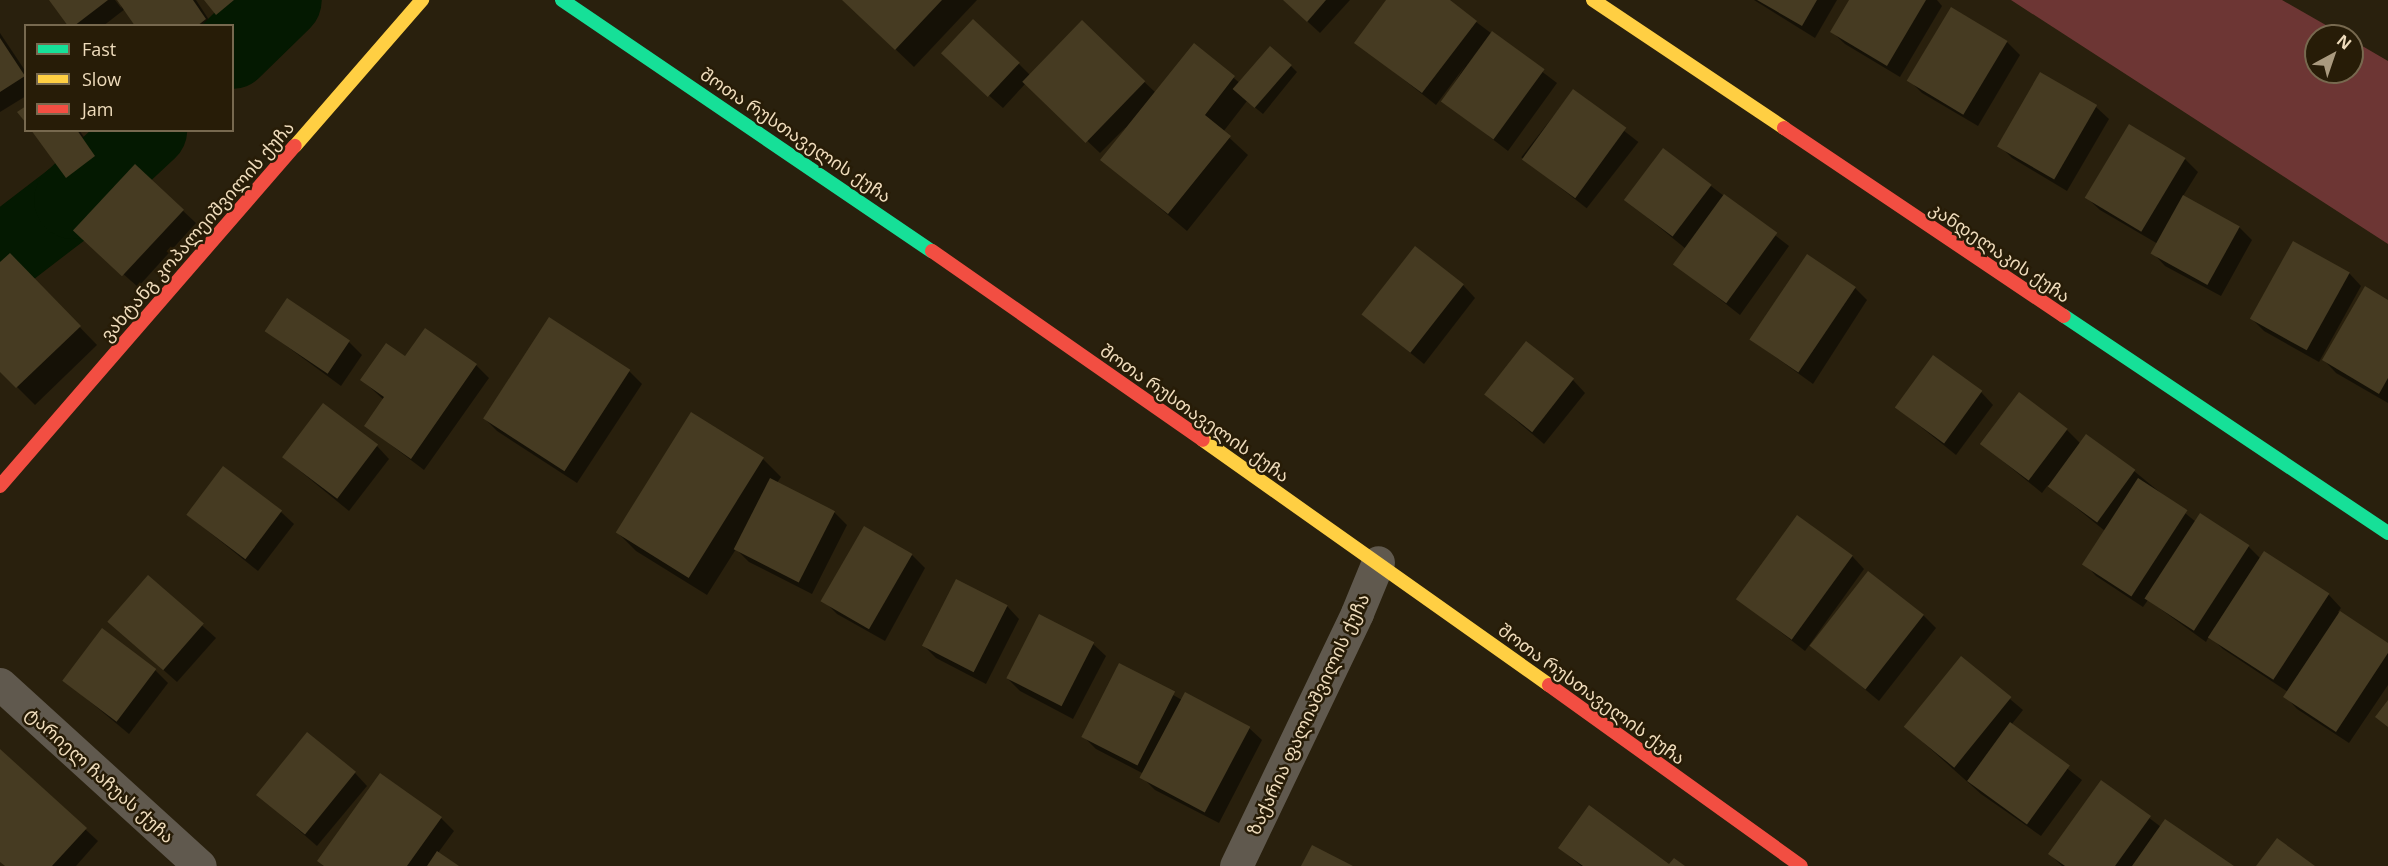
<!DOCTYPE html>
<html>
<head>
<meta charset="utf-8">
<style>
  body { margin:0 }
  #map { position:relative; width:2388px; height:866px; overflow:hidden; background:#29200d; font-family:"Open Sans","Noto Sans Georgian",sans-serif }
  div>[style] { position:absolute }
  .green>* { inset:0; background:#6d3634 }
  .shadow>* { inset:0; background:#0007; transform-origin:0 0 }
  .river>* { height:78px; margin:-39px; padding:0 39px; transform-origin:39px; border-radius:39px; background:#041901 }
  .building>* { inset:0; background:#463b22; transform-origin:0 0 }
  .street>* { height:33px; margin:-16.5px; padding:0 16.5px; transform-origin:16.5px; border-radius:16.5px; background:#60594e }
  .fast>* { height:14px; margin:-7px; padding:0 7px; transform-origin:7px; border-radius:7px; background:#16e098 }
  .slow>* { height:14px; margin:-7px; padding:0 7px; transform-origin:7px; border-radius:7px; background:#ffcf43 }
  .jam>* { height:14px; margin:-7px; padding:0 7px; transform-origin:7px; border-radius:7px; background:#f24e42 }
  span { translate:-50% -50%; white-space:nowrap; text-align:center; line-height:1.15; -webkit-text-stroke:5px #271c07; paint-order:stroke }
  .street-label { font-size:18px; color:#efdcbc }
  .legend { position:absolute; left:24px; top:24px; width:210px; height:108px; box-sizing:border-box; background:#271c07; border:2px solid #77694f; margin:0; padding:8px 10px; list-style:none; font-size:18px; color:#efdcbc }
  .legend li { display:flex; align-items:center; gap:12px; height:30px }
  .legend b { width:30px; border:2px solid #77694f }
  .north { position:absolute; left:2304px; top:24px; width:60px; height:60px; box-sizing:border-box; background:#271c07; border:2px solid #77694f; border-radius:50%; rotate:40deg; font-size:16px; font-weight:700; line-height:24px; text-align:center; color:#efdcbc }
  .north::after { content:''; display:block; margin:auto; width:21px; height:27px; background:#aa9a7f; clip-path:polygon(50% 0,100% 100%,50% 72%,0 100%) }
</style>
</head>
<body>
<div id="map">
  <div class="green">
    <i style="clip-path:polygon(2011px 0,2282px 0,2345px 36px,2316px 36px,2316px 72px,2352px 72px,2352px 40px,2388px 61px,2388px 244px)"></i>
  </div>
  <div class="shadow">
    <i style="clip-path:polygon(51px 0,115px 0,122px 9px,119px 0,196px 0,213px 26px,136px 26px,125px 9px,103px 26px,70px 26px)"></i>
    <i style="clip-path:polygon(206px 0,263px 0,231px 26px)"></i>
    <i style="clip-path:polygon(844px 0,977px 0,914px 67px)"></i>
    <i style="clip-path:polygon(1284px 0,1350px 0,1320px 33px)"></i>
    <i style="clip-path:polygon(1388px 0,1447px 0,1557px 83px,1508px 151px,1443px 101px,1465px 66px,1436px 105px,1356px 42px)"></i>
    <i style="clip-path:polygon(1754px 0,1837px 0,1815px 38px)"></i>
    <i style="clip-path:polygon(1851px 0,1937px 0,1942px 6px,1900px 77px,1845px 44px,1832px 32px)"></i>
    <i style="clip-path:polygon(1082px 23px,1156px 93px,1194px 45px,1241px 84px,1291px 66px,1297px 72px,1263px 114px,1247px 101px,1223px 132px,1248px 155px,1187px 231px,1103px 160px,1126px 127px,1100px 153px,1026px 83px,1003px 108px,956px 66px,1019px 64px,1031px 76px)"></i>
    <i style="clip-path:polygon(0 33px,26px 72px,26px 96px,0 112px)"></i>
    <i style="clip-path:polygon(2007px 42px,2020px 55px,1978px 126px,1922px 93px,1910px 81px)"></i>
    <i style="clip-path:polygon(2041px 74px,2096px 107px,2109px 119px,2067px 191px,2012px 158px,1999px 145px)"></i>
    <i style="left:1573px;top:91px;width:83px;height:84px;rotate:38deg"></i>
    <i style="clip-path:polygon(33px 130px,79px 130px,107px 169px,79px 189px)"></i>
    <i style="clip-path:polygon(2185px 159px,2198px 172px,2183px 196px,2239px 227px,2252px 240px,2221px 296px,2165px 266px,2153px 253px,2158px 244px,2100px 210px,2087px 198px)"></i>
    <i style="clip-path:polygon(135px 166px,196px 223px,138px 287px,89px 244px)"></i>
    <i style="clip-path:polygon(1711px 186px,1789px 246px,1740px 315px,1675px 264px,1686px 249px,1626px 200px)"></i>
    <i style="clip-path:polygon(10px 255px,97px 345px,35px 405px,0 370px,0 264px)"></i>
    <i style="clip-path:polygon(2349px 273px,2361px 286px,2319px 362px,2264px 331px,2252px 319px)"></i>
    <i style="clip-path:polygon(1463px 285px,1475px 298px,1424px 364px,1364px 315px)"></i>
    <i style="clip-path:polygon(1855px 288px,1867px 300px,1813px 384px,1752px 340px)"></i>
    <i style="clip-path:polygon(2388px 302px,2388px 403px,2336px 373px,2323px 359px)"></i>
    <i style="clip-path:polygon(549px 319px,629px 371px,642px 384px,577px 483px,497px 431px,484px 418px)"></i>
    <i style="clip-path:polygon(266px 331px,349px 342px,362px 355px,341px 386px)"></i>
    <i style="clip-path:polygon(406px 358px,476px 365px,489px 378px,424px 470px,366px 426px,384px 400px,362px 380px)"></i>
    <i style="clip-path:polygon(1573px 380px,1585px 393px,1544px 444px,1485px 394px)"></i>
    <i style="clip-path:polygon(1981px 392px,1993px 405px,1956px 455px,1896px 407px)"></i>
    <i style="clip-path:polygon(2067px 430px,2081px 444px,2134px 471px,2196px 522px,2248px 546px,2261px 559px,2265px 553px,2329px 595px,2341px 608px,2338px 612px,2388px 645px,2388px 685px,2349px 743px,2297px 709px,2285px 696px,2288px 692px,2223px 649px,2209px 636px,2206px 642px,2148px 600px,2143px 607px,2096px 576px,2084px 563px,2105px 531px,2048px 485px,2042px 493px,1982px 444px)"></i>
    <i style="clip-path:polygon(377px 446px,389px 459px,349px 511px,283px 457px)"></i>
    <i style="clip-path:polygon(763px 459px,781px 477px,777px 483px,834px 512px,847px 525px,812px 594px,749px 562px,736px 549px,707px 595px,636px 551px,618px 533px)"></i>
    <i style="clip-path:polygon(281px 512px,294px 524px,258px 571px,188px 515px)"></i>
    <i style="clip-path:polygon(912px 555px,925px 568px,885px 641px,837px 614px,824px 601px)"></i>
    <i style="clip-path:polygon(1852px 556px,1864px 569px,1805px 651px,1738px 599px)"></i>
    <i style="clip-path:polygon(148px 577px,216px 638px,177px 682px,123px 634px)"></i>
    <i style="clip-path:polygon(1007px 606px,1019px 619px,986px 684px,936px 658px,923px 645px)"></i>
    <i style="clip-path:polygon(1923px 615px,1936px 628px,1879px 701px,1813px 646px)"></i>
    <i style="clip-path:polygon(1093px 644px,1106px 656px,1073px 719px,1020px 691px,1007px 678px)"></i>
    <i style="clip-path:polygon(1961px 658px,2023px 710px,2011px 725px,2082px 780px,2041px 836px,1981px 794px,1906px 727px)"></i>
    <i style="clip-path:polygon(1120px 665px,1182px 700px,1249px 728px,1262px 740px,1219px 823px,1155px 790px,1142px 777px,1144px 774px,1096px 749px,1084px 737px)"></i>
    <i style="clip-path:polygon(155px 670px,168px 683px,129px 734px,64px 680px)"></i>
    <i style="clip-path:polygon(0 751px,98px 841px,76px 866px,6px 866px,0 861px)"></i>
    <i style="clip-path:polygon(355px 773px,367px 786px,317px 846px,258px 795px)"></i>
    <i style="clip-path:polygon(2102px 782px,2161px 827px,2231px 866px,2062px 866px,2050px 854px)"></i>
    <i style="clip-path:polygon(441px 818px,454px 831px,438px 853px,456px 866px,324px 866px)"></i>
    <i style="clip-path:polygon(1560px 848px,1670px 866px,1581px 866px)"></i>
  </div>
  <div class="river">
    <i style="left:232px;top:50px;width:71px;rotate:-44.4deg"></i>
    <i style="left:0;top:256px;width:92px;rotate:-37.5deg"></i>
    <i style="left:73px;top:200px;width:103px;rotate:-43deg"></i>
  </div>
  <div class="building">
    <i style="clip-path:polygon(49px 0,108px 0,74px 26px,68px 26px)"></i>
    <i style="clip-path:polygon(117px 0,193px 0,206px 19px,197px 26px,135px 26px)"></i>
    <i style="clip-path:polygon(204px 0,234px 0,216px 15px)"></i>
    <i style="clip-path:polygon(842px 0,942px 0,895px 50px)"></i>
    <i style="clip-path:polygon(1283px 0,1326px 0,1307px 22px)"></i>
    <i style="clip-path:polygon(1386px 0,1450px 0,1477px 21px,1422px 93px,1354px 43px)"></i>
    <i style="clip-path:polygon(1757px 0,1817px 0,1802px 26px)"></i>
    <i style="clip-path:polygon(1849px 0,1926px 0,1887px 66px,1830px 32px)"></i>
    <i style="left:1951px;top:7px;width:66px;height:86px;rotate:31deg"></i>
    <i style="left:973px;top:19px;width:64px;height:47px;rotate:43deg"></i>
    <i style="left:1082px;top:20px;width:88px;height:86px;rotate:44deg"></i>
    <i style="left:1492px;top:31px;width:65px;height:87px;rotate:36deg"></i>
    <i style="clip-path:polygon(0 38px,25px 76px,0 92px)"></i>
    <i style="clip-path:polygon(1194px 43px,1235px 76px,1205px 115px,1231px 136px,1168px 214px,1100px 160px)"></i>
    <i style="left:1270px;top:46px;width:29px;height:57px;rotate:41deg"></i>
    <i style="left:2040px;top:72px;width:66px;height:86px;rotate:30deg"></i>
    <i style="left:1573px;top:89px;width:66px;height:87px;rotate:36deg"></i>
    <i style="clip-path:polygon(26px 106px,26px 123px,17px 112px)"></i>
    <i style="left:2129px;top:124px;width:66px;height:86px;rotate:31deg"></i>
    <i style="clip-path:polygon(31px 130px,77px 130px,95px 156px,66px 178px)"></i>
    <i style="left:1663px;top:148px;width:61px;height:65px;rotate:37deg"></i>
    <i style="left:135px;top:164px;width:67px;height:91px;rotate:43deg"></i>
    <i style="left:1724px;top:194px;width:66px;height:87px;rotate:36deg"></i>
    <i style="left:2183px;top:195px;width:65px;height:67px;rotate:29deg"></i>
    <i style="left:2293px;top:241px;width:65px;height:89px;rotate:29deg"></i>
    <i style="left:1415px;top:246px;width:62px;height:87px;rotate:38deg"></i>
    <i style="clip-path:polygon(10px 253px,81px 326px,16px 388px,0 372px,0 262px)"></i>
    <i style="left:1807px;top:254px;width:59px;height:103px;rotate:34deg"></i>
    <i style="clip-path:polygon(2365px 286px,2388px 300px,2388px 378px,2379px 394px,2322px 360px)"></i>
    <i style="left:287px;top:298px;width:76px;height:40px;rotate:34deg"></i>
    <i style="left:549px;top:317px;width:97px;height:121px;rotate:33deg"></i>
    <i style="clip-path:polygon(425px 328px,477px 364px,411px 459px,364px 426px,384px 397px,360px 380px,386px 343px,405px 356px)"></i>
    <i style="left:1526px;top:341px;width:61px;height:68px;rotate:38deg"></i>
    <i style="left:1933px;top:355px;width:61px;height:65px;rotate:36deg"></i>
    <i style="left:2019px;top:392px;width:61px;height:65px;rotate:37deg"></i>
    <i style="left:323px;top:403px;width:69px;height:68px;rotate:37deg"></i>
    <i style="left:691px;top:412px;width:86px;height:142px;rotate:32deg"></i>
    <i style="left:2086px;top:434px;width:61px;height:65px;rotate:36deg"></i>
    <i style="left:223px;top:466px;width:74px;height:61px;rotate:37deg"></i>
    <i style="left:770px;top:478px;width:73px;height:80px;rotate:27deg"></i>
    <i style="left:2138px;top:478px;width:59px;height:103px;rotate:33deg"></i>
    <i style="left:2200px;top:513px;width:59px;height:102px;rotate:33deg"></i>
    <i style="left:1797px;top:515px;width:69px;height:104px;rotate:36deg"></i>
    <i style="left:864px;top:526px;width:56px;height:87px;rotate:30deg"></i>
    <i style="left:2264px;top:551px;width:78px;height:103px;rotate:33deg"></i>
    <i style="left:1868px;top:571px;width:71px;height:95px;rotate:38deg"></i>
    <i style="left:148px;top:575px;width:74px;height:62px;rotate:41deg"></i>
    <i style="left:956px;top:579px;width:58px;height:75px;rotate:27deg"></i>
    <i style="clip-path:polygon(2340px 611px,2388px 643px,2388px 653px,2336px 732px,2283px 697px)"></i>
    <i style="left:1039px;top:614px;width:62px;height:72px;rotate:27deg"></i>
    <i style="left:102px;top:628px;width:68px;height:66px;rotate:37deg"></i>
    <i style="left:1961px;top:656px;width:65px;height:91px;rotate:39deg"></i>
    <i style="left:1119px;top:663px;width:63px;height:83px;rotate:27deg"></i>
    <i style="left:1185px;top:692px;width:74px;height:97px;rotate:28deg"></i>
    <i style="clip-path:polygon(2388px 700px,2388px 727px,2375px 717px)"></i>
    <i style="left:2010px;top:722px;width:74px;height:73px;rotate:36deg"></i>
    <i style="left:307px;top:732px;width:63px;height:81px;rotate:39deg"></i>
    <i style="clip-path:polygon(0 749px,87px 828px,52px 866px,5px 866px,0 862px)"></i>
    <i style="clip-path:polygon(380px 773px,442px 817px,407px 866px,324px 866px,317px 861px)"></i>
    <i style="clip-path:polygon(2101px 780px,2151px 816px,2115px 866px,2065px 866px,2048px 854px)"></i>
    <i style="clip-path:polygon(1589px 805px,1669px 864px,1674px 858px,1685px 866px,1583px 866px,1558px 848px)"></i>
    <i style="clip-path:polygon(2165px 819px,2234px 866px,2132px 866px)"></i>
    <i style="clip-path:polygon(2277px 838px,2315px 866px,2256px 866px)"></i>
    <i style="clip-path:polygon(1312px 845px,1353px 866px,1301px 866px)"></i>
    <i style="clip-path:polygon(437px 851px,459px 866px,427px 866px)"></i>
  </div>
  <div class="street">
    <i style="left:0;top:684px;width:270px;rotate:42.3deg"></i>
    <i style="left:1236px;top:866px;width:280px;rotate:-64.4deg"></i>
    <i style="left:1357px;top:613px;width:55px;rotate:-67.6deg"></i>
  </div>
  <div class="fast">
    <i style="left:562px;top:0;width:447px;rotate:34.2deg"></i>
    <i style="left:2064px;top:316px;width:390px;rotate:33.8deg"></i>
  </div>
  <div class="slow">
    <i style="left:1593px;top:0;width:230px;rotate:33.8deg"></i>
    <i style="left:295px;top:146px;width:194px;rotate:-49deg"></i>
    <i style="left:1203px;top:440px;width:424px;rotate:35.3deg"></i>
  </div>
  <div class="jam">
    <i style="left:1784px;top:128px;width:337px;rotate:33.9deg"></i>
    <i style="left:932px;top:251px;width:330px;rotate:34.9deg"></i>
    <i style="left:0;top:486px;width:450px;rotate:-49.1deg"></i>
    <i style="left:1549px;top:685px;width:310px;rotate:35.7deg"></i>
  </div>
  <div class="street-label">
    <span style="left:796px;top:135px;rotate:34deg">შოთა რუსთაველის ქუჩა</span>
    <span style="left:197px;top:231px;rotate:-49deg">ვახტანგ კოპალეიშვილის ქუჩა</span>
    <span style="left:2000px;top:252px;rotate:34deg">კანდელაკის ქუჩა</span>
    <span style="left:1195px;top:413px;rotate:35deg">შოთა რუსთაველის ქუჩა</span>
    <span style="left:1592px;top:694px;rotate:36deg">შოთა რუსთაველის ქუჩა</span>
    <span style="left:1308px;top:714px;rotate:-65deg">ზაქარია ფალიაშვილის ქუჩა</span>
    <span style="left:100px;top:775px;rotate:42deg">ტარიელ ჩაჩუას ქუჩა</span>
  </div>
  <ul class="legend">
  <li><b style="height:8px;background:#16e098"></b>Fast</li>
  <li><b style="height:8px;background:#ffcf43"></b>Slow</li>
  <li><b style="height:8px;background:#f24e42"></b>Jam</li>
  </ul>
  <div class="north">N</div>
</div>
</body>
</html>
